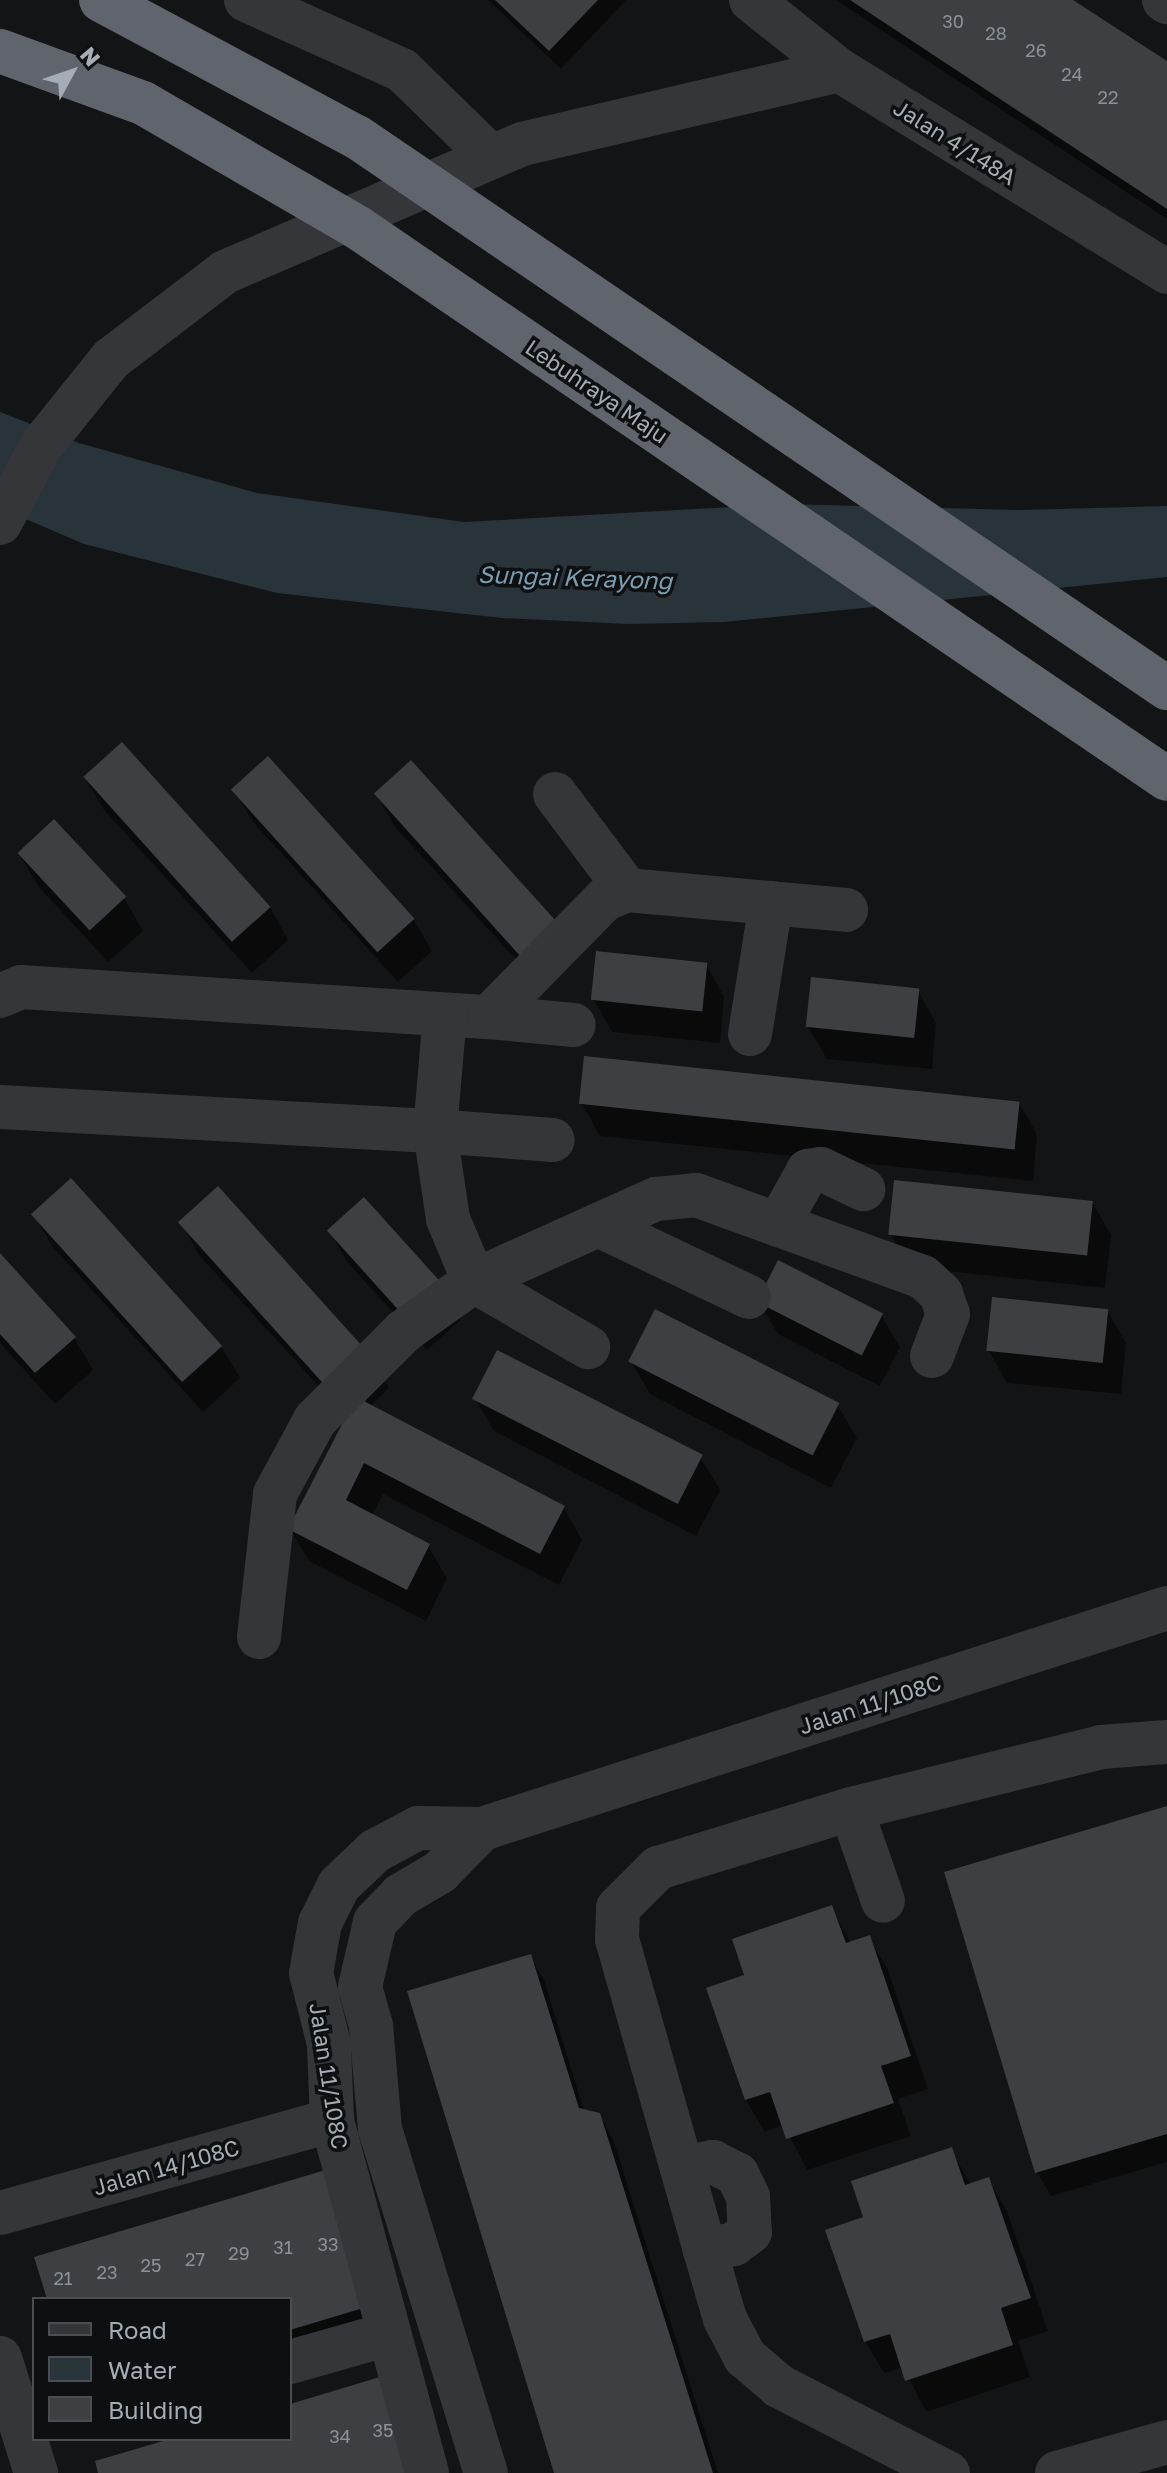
<!DOCTYPE html>
<html>
<head>
<meta charset="utf-8">
<style>
  body { margin:0 }
  #map { position:relative; width:1167px; height:2473px; overflow:hidden; background:#131415; font-family:"Golos Text",sans-serif }
  div>[style] { position:absolute }
  .water>* { inset:0; background:#29343a }
  .shadow>* { inset:0; background:#0007 }
  .building>* { inset:0; background:#3d3f42; transform-origin:0 0 }
  .minor>* { height:44px; margin:-22px; padding:0 22px; transform-origin:22px; border-radius:22px; background:#34363a }
  .highway-bridge>* { height:44px; margin:-22px; padding:0 22px; transform-origin:22px; border-radius:22px; background:#60646c }
  span { translate:-50% -50%; white-space:nowrap; text-align:center; line-height:1.15; -webkit-text-stroke:7px #0e0f10; paint-order:stroke }
  .number-label { font-size:18px; color:#8a9199 }
  .number-label span { -webkit-text-stroke-width:0 }
  .street-label { font-size:22px; color:#a4acb6 }
  .water-label { font-size:24px; color:#7a9db3; font-style:italic }
  .legend { position:absolute; left:32px; top:2297px; width:260px; height:144px; box-sizing:border-box; background:#0e0f10; border:2px solid #4a4e52; margin:0; padding:10px 14px; list-style:none; font-size:24px; color:#a4acb6 }
  .legend li { display:flex; align-items:center; gap:16px; height:40px }
  .legend b { width:40px; border:2px solid #4a4e52 }
  .north { position:absolute; left:32px; top:32px; width:80px; height:80px; -webkit-text-stroke:6px #0e0f10; paint-order:stroke; rotate:50deg; font-size:22px; font-weight:700; line-height:32px; text-align:center; color:#a4acb6 }
  .north::after { content:''; display:block; margin:auto; width:28px; height:36px; background:#a4acb6; clip-path:polygon(50% 0,100% 100%,50% 72%,0 100%) }
</style>
</head>
<body>
<div id="map">
  <div class="water">
    <i style="clip-path:polygon(0 412px,79px 443px,257px 493px,464px 522px,785px 504px,1022px 510px,1167px 506px,1167px 577px,724px 622px,629px 624px,502px 618px,277px 593px,84px 544px,0 508px)"></i>
  </div>
  <div class="shadow">
    <i style="clip-path:polygon(488px 0,626px 0,561px 69px)"></i>
    <i style="clip-path:polygon(836px 0,1070px 0,1167px 63px,1167px 219px)"></i>
    <i style="clip-path:polygon(122px 744px,270px 907px,288px 940px,252px 973px,104px 810px,85px 778px)"></i>
    <i style="clip-path:polygon(234px 790px,413px 919px,432px 951px,398px 982px,253px 822px)"></i>
    <i style="clip-path:polygon(377px 795px,576px 957px,542px 988px,395px 827px)"></i>
    <i style="clip-path:polygon(54px 822px,124px 898px,143px 931px,108px 962px,38px 886px,19px 854px)"></i>
    <i style="clip-path:polygon(706px 964px,724px 997px,720px 1043px,612px 1032px,594px 1000px)"></i>
    <i style="clip-path:polygon(918px 990px,936px 1023px,932px 1069px,827px 1059px,808px 1027px)"></i>
    <i style="clip-path:polygon(1018px 1102px,1037px 1134px,1033px 1181px,600px 1136px,582px 1104px)"></i>
    <i style="clip-path:polygon(1092px 1202px,1111px 1235px,1105px 1288px,909px 1267px,891px 1235px)"></i>
    <i style="clip-path:polygon(34px 1215px,221px 1346px,240px 1378px,203px 1412px,53px 1247px)"></i>
    <i style="clip-path:polygon(181px 1222px,370px 1356px,389px 1388px,369px 1407px,564px 1508px,582px 1540px,559px 1585px,383px 1494px,372px 1516px,428px 1546px,447px 1578px,426px 1621px,309px 1561px,290px 1529px,348px 1418px,199px 1255px)"></i>
    <i style="clip-path:polygon(329px 1231px,443px 1287px,461px 1319px,427px 1350px,348px 1263px)"></i>
    <i style="clip-path:polygon(0 1256px,74px 1338px,93px 1370px,55px 1404px,0 1343px)"></i>
    <i style="clip-path:polygon(759px 1302px,881px 1315px,900px 1347px,880px 1386px,778px 1334px)"></i>
    <i style="clip-path:polygon(1107px 1311px,1126px 1343px,1121px 1394px,1007px 1383px,989px 1351px)"></i>
    <i style="clip-path:polygon(631px 1362px,838px 1406px,857px 1438px,831px 1488px,650px 1394px)"></i>
    <i style="clip-path:polygon(475px 1399px,701px 1458px,720px 1490px,696px 1536px,494px 1431px)"></i>
    <i style="clip-path:polygon(1167px 1808px,1167px 2162px,1051px 2196px,1037px 2172px)"></i>
    <i style="clip-path:polygon(832px 1908px,851px 1944px,869px 1938px,888px 1970px,928px 2089px,898px 2099px,911px 2136px,807px 2170px,784px 2125px,765px 2132px,746px 2100px,747px 1976px)"></i>
    <i style="clip-path:polygon(530px 1956px,544px 1980px,584px 2111px,599px 2114px,613px 2139px,718px 2473px,556px 2473px)"></i>
    <i style="clip-path:polygon(951px 2150px,971px 2185px,988px 2179px,1007px 2211px,1048px 2331px,1018px 2341px,1030px 2377px,926px 2412px,903px 2367px,884px 2373px,865px 2341px,866px 2219px)"></i>
    <i style="clip-path:polygon(328px 2172px,382px 2330px,290px 2358px,290px 2299px,49px 2299px)"></i>
  </div>
  <div class="building">
    <i style="clip-path:polygon(495px 0,598px 0,549px 51px)"></i>
    <i style="clip-path:polygon(850px 0,1073px 0,1167px 61px,1167px 209px)"></i>
    <i style="left:122px;top:742px;width:222px;height:52px;rotate:48deg"></i>
    <i style="left:268px;top:756px;width:219px;height:50px;rotate:48deg"></i>
    <i style="left:411px;top:760px;width:220px;height:50px;rotate:48deg"></i>
    <i style="left:54px;top:819px;width:106px;height:50px;rotate:47deg"></i>
    <i style="left:596px;top:951px;width:112px;height:49px;rotate:6deg"></i>
    <i style="left:811px;top:977px;width:109px;height:50px;rotate:6deg"></i>
    <i style="left:584px;top:1056px;width:438px;height:48px;rotate:6deg"></i>
    <i style="left:71px;top:1178px;width:226px;height:54px;rotate:48deg"></i>
    <i style="left:894px;top:1180px;width:200px;height:55px;rotate:6deg"></i>
    <i style="left:218px;top:1186px;width:229px;height:54px;rotate:48deg"></i>
    <i style="left:364px;top:1197px;width:120px;height:50px;rotate:48deg"></i>
    <i style="clip-path:polygon(0 1253px,76px 1337px,35px 1373px,0 1334px)"></i>
    <i style="left:778px;top:1260px;width:118px;height:47px;rotate:27deg"></i>
    <i style="left:992px;top:1297px;width:117px;height:54px;rotate:6deg"></i>
    <i style="left:655px;top:1309px;width:207px;height:59px;rotate:27deg"></i>
    <i style="left:497px;top:1350px;width:231px;height:55px;rotate:27deg"></i>
    <i style="clip-path:polygon(356px 1397px,565px 1506px,540px 1554px,364px 1463px,346px 1500px,430px 1544px,407px 1590px,288px 1529px)"></i>
    <i style="clip-path:polygon(1167px 1806px,1167px 2134px,1035px 2173px,944px 1872px)"></i>
    <i style="clip-path:polygon(832px 1905px,846px 1943px,870px 1935px,911px 2056px,881px 2066px,894px 2103px,786px 2139px,770px 2092px,745px 2100px,706px 1988px,744px 1975px,732px 1939px)"></i>
    <i style="clip-path:polygon(531px 1954px,579px 2108px,600px 2113px,713px 2473px,554px 2473px,407px 1991px)"></i>
    <i style="clip-path:polygon(952px 2147px,965px 2185px,989px 2177px,1031px 2298px,1001px 2308px,1013px 2345px,905px 2381px,890px 2334px,864px 2342px,825px 2230px,863px 2217px,851px 2181px)"></i>
    <i style="clip-path:polygon(329px 2169px,370px 2306px,290px 2330px,290px 2299px,47px 2299px,34px 2257px)"></i>
    <i style="clip-path:polygon(390px 2374px,419px 2473px,98px 2473px,95px 2461px,170px 2439px,290px 2439px,290px 2404px)"></i>
  </div>
  <div class="minor">
    <i style="left:246px;top:0;width:171px;rotate:24.2deg"></i>
    <i style="left:402px;top:70px;width:124px;rotate:44.3deg"></i>
    <i style="left:751px;top:0;width:112px;rotate:38.5deg"></i>
    <i style="left:839px;top:70px;width:385px;rotate:31.6deg"></i>
    <i style="left:1164px;top:0;width:4px;rotate:34deg"></i>
    <i style="left:0;top:523px;width:87px;rotate:-62deg"></i>
    <i style="left:41px;top:446px;width:112px;rotate:-51.2deg"></i>
    <i style="left:111px;top:359px;width:143px;rotate:-37.3deg"></i>
    <i style="left:225px;top:272px;width:323px;rotate:-23.3deg"></i>
    <i style="left:522px;top:144px;width:326px;rotate:-13.1deg"></i>
    <i style="left:555px;top:794px;width:120px;rotate:53.1deg"></i>
    <i style="left:0;top:996px;width:23px;rotate:-23deg"></i>
    <i style="left:21px;top:987px;width:469px;rotate:3.7deg"></i>
    <i style="left:489px;top:1017px;width:165px;rotate:-45.5deg"></i>
    <i style="left:605px;top:899px;width:24px;rotate:-22deg"></i>
    <i style="left:627px;top:890px;width:220px;rotate:5.2deg"></i>
    <i style="left:489px;top:1017px;width:85px;rotate:5.4deg"></i>
    <i style="left:750px;top:1034px;width:133px;rotate:-80.9deg"></i>
    <i style="left:0;top:1107px;width:436px;rotate:3.2deg"></i>
    <i style="left:435px;top:1131px;width:116px;rotate:-85.1deg"></i>
    <i style="left:598px;top:1225px;width:167px;rotate:25.5deg"></i>
    <i style="left:778px;top:1225px;width:62px;rotate:-60.9deg"></i>
    <i style="left:808px;top:1171px;width:13px;rotate:-9deg"></i>
    <i style="left:821px;top:1169px;width:47px;rotate:25.5deg"></i>
    <i style="left:474px;top:1281px;width:200px;rotate:-24.3deg"></i>
    <i style="left:656px;top:1199px;width:40px;rotate:-5.7deg"></i>
    <i style="left:696px;top:1195px;width:241px;rotate:19.9deg"></i>
    <i style="left:923px;top:1277px;width:25px;rotate:43deg"></i>
    <i style="left:941px;top:1294px;width:21px;rotate:71deg"></i>
    <i style="left:948px;top:1314px;width:45px;rotate:110.9deg"></i>
    <i style="left:474px;top:1281px;width:132px;rotate:30.1deg"></i>
    <i style="left:259px;top:1637px;width:144px;rotate:-83.6deg"></i>
    <i style="left:275px;top:1494px;width:84px;rotate:-61.6deg"></i>
    <i style="left:315px;top:1420px;width:126px;rotate:-45deg"></i>
    <i style="left:404px;top:1331px;width:86px;rotate:-35.5deg"></i>
    <i style="left:474px;top:1281px;width:67px;rotate:-112.8deg"></i>
    <i style="left:448px;top:1219px;width:89px;rotate:-98.4deg"></i>
    <i style="left:435px;top:1131px;width:118px;rotate:4.4deg"></i>
    <i style="left:851px;top:1809px;width:97px;rotate:70.8deg"></i>
    <i style="left:482px;top:1829px;width:60px;rotate:134.3deg"></i>
    <i style="left:440px;top:1872px;width:45px;rotate:149.5deg"></i>
    <i style="left:401px;top:1895px;width:37px;rotate:134deg"></i>
    <i style="left:375px;top:1922px;width:67px;rotate:103deg"></i>
    <i style="left:360px;top:1987px;width:41px;rotate:74.2deg"></i>
    <i style="left:371px;top:2026px;width:103px;rotate:85deg"></i>
    <i style="left:380px;top:2129px;width:360px;rotate:72.9deg"></i>
    <i style="left:682px;top:2168px;width:32px;rotate:-11deg"></i>
    <i style="left:713px;top:2162px;width:27px;rotate:27deg"></i>
    <i style="left:737px;top:2174px;width:25px;rotate:64deg"></i>
    <i style="left:748px;top:2197px;width:35px;rotate:87deg"></i>
    <i style="left:750px;top:2232px;width:20px;rotate:143deg"></i>
    <i style="left:734px;top:2244px;width:30px;rotate:168deg"></i>
    <i style="left:0;top:2213px;width:345px;rotate:-15.6deg"></i>
    <i style="left:0;top:2358px;width:121px;rotate:72.6deg"></i>
    <i style="left:290px;top:2362px;width:103px;rotate:-15.8deg"></i>
    <i style="left:427px;top:2473px;width:366px;rotate:-105.1deg"></i>
    <i style="left:332px;top:2120px;width:76px;rotate:-92.3deg"></i>
    <i style="left:329px;top:2044px;width:73px;rotate:-104.2deg"></i>
    <i style="left:311px;top:1973px;width:51px;rotate:-79.8deg"></i>
    <i style="left:320px;top:1923px;width:42px;rotate:-63.4deg"></i>
    <i style="left:339px;top:1885px;width:50px;rotate:-43.4deg"></i>
    <i style="left:375px;top:1851px;width:49px;rotate:-28.1deg"></i>
    <i style="left:418px;top:1828px;width:64px;rotate:0.9deg"></i>
    <i style="left:482px;top:1829px;width:720px;rotate:-17.88deg"></i>
    <i style="left:948px;top:2473px;width:190px;rotate:-152.8deg"></i>
    <i style="left:779px;top:2386px;width:45px;rotate:-139.5deg"></i>
    <i style="left:745px;top:2357px;width:43px;rotate:-117.8deg"></i>
    <i style="left:725px;top:2319px;width:72px;rotate:-106.2deg"></i>
    <i style="left:705px;top:2250px;width:323px;rotate:-105.8deg"></i>
    <i style="left:617px;top:1939px;width:31px;rotate:-88deg"></i>
    <i style="left:618px;top:1908px;width:57px;rotate:-45deg"></i>
    <i style="left:658px;top:1868px;width:202px;rotate:-17deg"></i>
    <i style="left:851px;top:1809px;width:258px;rotate:-13.9deg"></i>
    <i style="left:1101px;top:1747px;width:66px;rotate:-4.3deg"></i>
    <i style="left:1057px;top:2473px;width:114px;rotate:-15.7deg"></i>
  </div>
  <div class="highway-bridge">
    <i style="left:101px;top:0;width:290px;rotate:28.2deg"></i>
    <i style="left:357px;top:137px;width:980px;rotate:34.23deg"></i>
    <i style="left:0;top:51px;width:152px;rotate:20deg"></i>
    <i style="left:143px;top:103px;width:247px;rotate:30.1deg"></i>
    <i style="left:357px;top:227px;width:980px;rotate:34.27deg"></i>
  </div>
  <div class="number-label">
    <span style="left:953px;top:21px">30</span>
    <span style="left:996px;top:33px">28</span>
    <span style="left:1036px;top:50px">26</span>
    <span style="left:1072px;top:74px">24</span>
    <span style="left:1108px;top:97px">22</span>
    <span style="left:328px;top:2244px">33</span>
    <span style="left:283px;top:2247px">31</span>
    <span style="left:239px;top:2253px">29</span>
    <span style="left:195px;top:2259px">27</span>
    <span style="left:151px;top:2265px">25</span>
    <span style="left:107px;top:2272px">23</span>
    <span style="left:63px;top:2278px">21</span>
    <span style="left:383px;top:2430px">35</span>
    <span style="left:340px;top:2436px">34</span>
  </div>
  <div class="street-label">
    <span style="left:955px;top:142px;rotate:32deg">Jalan 4/148A</span>
    <span style="left:597px;top:391px;rotate:34deg">Lebuhraya Maju</span>
    <span style="left:870px;top:1704px;rotate:-18deg">Jalan 11/108C</span>
    <span style="left:329px;top:2076px;rotate:81deg">Jalan 11/108C</span>
    <span style="left:166px;top:2167px;rotate:-16deg">Jalan 14/108C</span>
  </div>
  <div class="water-label">
    <span style="left:575px;top:577px;rotate:2deg">Sungai Kerayong</span>
  </div>
  <ul class="legend">
  <li><b style="height:10px;background:#34363a"></b>Road</li>
  <li><b style="height:22px;background:#29343a"></b>Water</li>
  <li><b style="height:22px;background:#3d3f42"></b>Building</li>
  </ul>
  <div class="north">N</div>
</div>
</body>
</html>
